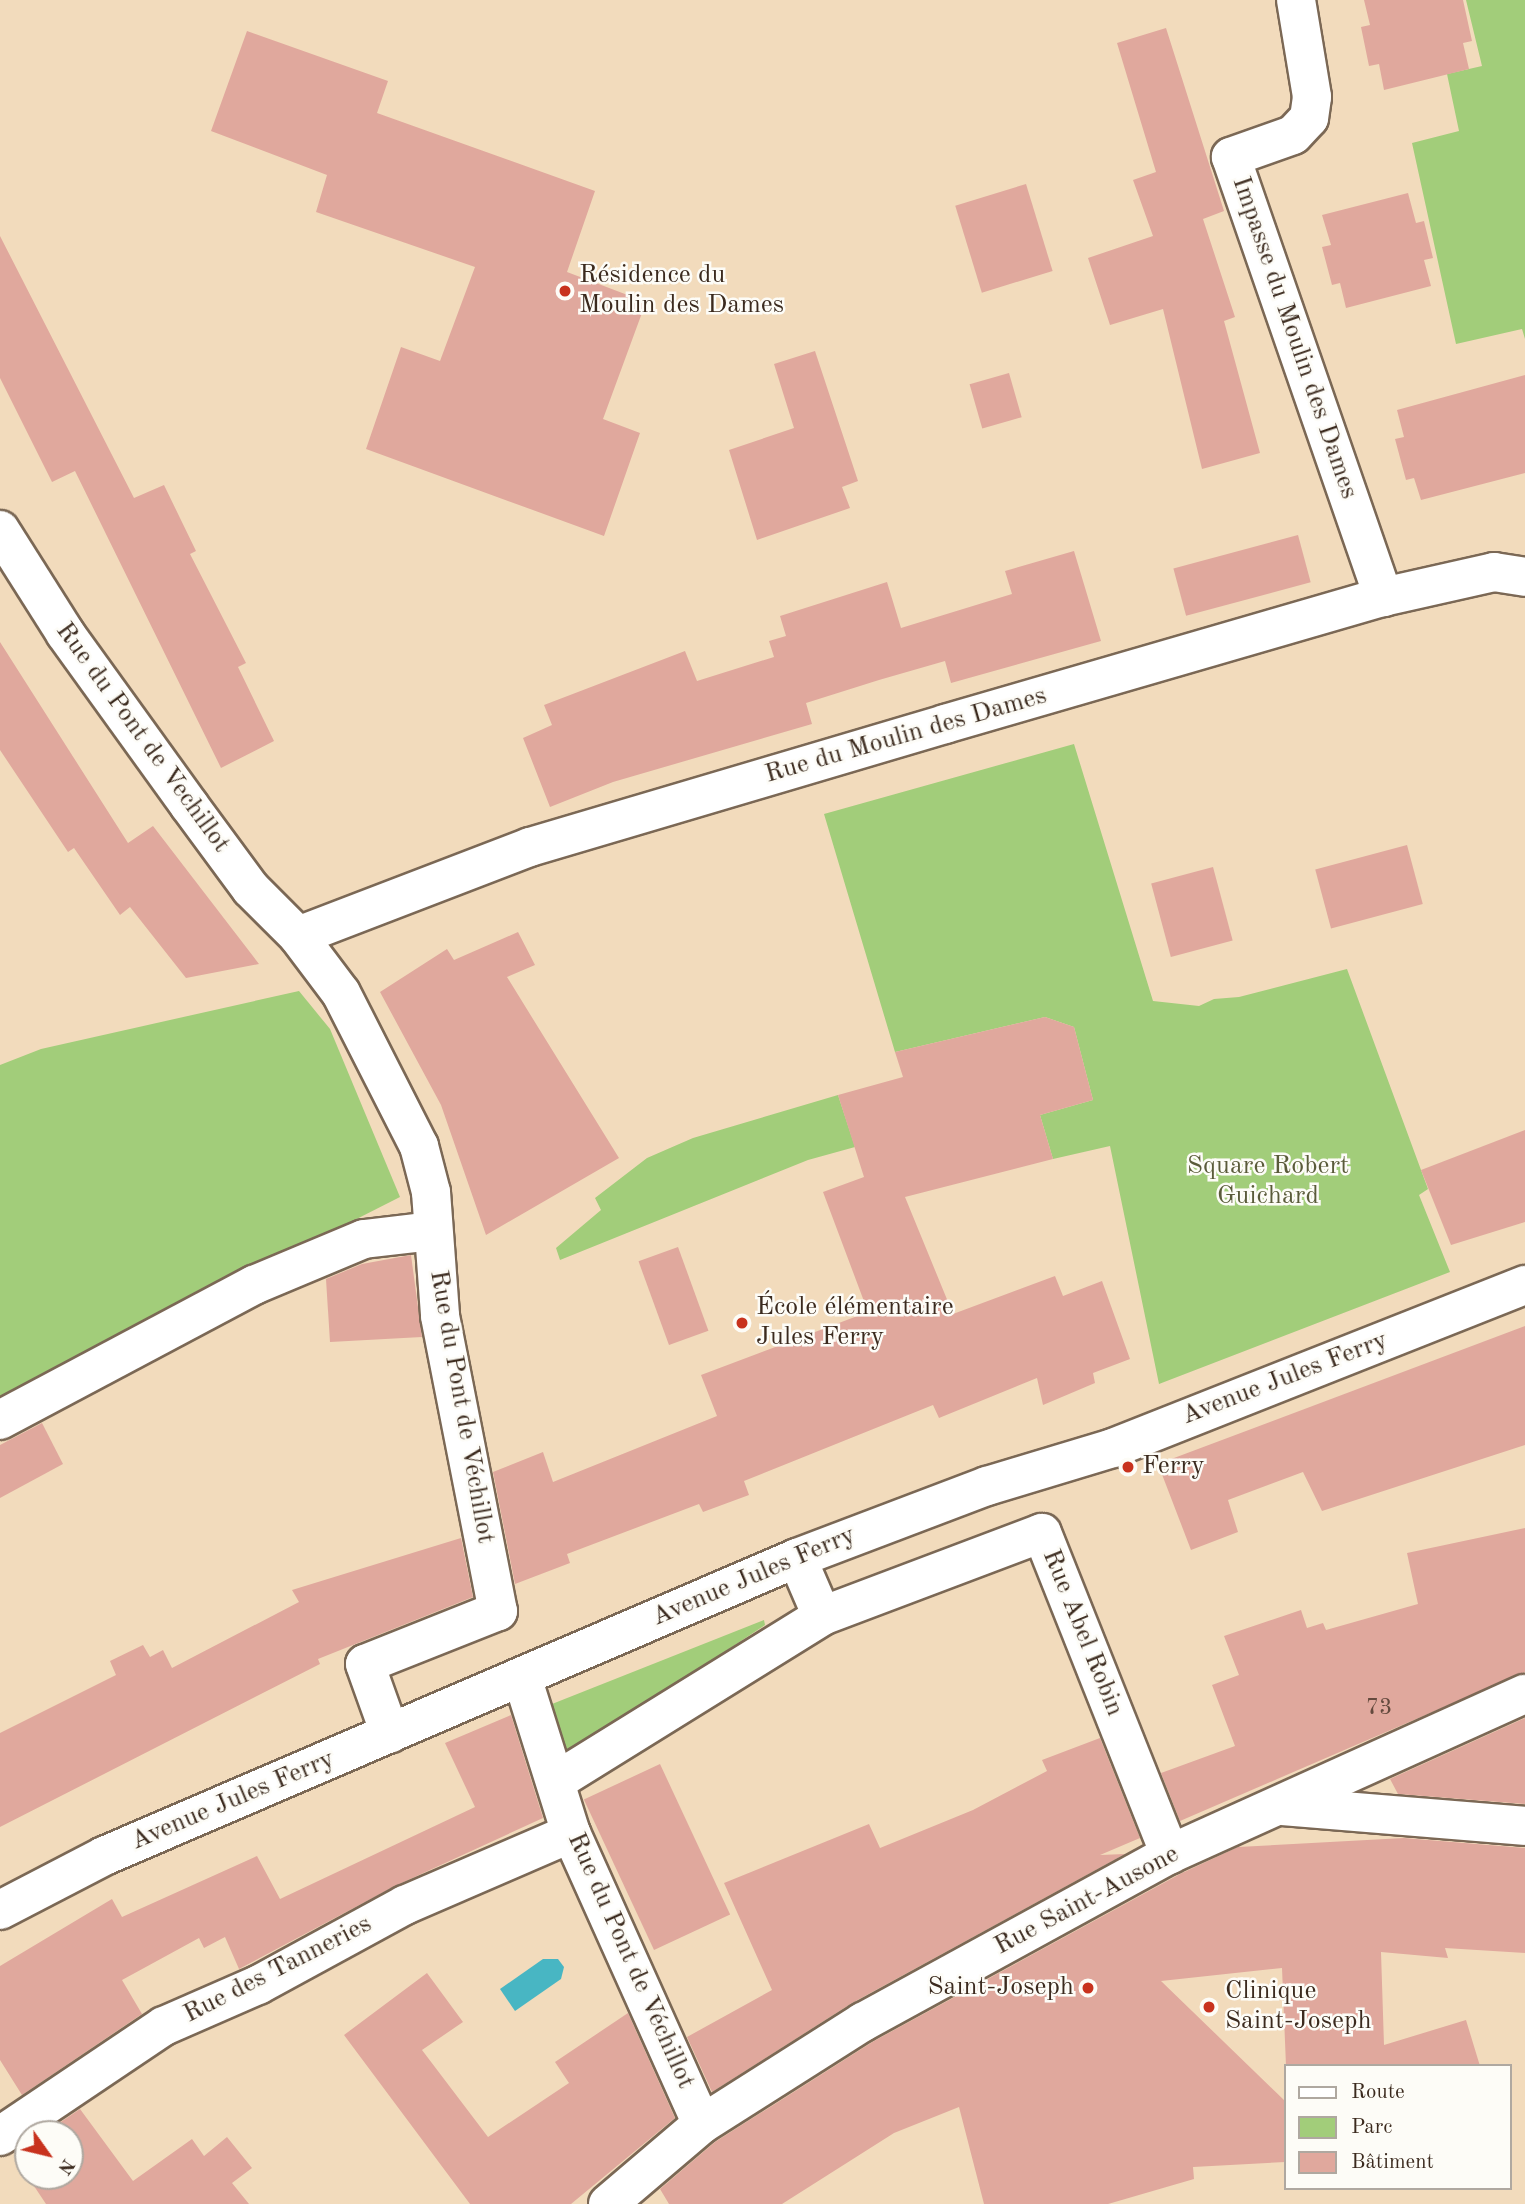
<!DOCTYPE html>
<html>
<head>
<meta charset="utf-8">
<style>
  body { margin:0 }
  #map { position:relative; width:1525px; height:2204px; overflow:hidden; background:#f2dbbc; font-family:"Old Standard TT",serif }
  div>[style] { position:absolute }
  .green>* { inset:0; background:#a2cd7a }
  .water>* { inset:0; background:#48b6c3 }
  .building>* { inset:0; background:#e0a89d; transform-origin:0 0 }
  .roads { filter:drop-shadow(2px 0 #7b6855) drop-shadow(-2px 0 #7b6855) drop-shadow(0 2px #7b6855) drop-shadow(0 -2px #7b6855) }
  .street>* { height:38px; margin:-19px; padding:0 19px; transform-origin:19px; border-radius:19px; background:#fff }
  .secondary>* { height:38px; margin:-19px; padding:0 19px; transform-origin:19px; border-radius:19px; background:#fff }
  .dots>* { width:19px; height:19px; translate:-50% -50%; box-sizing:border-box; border:4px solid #fdfcf7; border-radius:50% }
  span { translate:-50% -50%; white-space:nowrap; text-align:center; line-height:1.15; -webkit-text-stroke:5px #fdfcf7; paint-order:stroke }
  .number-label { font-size:23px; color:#644a3e }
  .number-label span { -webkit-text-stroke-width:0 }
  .poi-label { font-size:26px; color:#3b2a1e }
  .left { translate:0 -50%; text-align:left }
  .right { translate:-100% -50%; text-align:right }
  .street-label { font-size:26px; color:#3b2a1e }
  .park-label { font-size:26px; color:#5a5b3a }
  .legend { position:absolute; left:1284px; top:2064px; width:228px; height:126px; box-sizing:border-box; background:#fdfcf7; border:2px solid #afa8a0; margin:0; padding:9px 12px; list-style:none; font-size:21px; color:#3b2a1e }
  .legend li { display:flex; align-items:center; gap:14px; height:35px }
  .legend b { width:35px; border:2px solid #afa8a0 }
  .north { position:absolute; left:14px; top:2120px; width:70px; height:70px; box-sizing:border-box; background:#fdfcf7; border:2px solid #afa8a0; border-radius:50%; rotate:124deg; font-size:19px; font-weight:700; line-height:28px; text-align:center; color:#3b2a1e }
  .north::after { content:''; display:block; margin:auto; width:24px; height:32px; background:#c8321e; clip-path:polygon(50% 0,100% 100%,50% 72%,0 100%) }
</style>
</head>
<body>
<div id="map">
  <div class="green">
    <i style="clip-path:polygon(1466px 0,1525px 0,1525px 339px,1522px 329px,1456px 344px,1412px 143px,1459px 131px,1447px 74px,1482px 66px)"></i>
    <i style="clip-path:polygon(1074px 744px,1153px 1001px,1199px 1006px,1214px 999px,1239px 997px,1347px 969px,1428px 1189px,1419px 1195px,1450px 1272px,1159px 1384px,1110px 1146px,1053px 1159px,1040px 1115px,1093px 1100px,1074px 1027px,1045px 1017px,895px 1052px,824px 814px)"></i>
    <i style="clip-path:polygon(299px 991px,330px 1029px,400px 1197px,0 1400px,0 1065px,41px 1049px)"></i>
    <i style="clip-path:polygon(838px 1095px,855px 1147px,808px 1160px,560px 1260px,556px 1248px,601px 1210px,595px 1198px,647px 1158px,693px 1138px)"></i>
    <i style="clip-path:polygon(764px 1620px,765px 1625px,567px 1756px,552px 1704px)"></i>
  </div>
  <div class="water">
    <i style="clip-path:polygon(543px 1959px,558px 1959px,564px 1967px,561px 1979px,515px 2011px,500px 1989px)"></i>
  </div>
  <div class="building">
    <i style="clip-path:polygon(1364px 0,1463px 0,1472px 41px,1463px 43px,1469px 69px,1384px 90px,1379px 64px,1369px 66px,1361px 27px,1370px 25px)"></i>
    <i style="clip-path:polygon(1166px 28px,1224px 211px,1203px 219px,1235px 317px,1224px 321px,1260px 453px,1202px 469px,1163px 309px,1110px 325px,1088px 258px,1153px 236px,1133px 180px,1156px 172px,1117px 43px)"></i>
    <i style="clip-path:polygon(247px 31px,388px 81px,377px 113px,595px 191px,567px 272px,646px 302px,603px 419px,640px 433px,604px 536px,366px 449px,401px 347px,440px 361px,475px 267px,316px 212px,327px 175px,211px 131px)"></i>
    <i style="left:1026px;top:184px;width:91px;height:74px;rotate:73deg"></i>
    <i style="clip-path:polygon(1408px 193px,1416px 223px,1424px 221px,1433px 258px,1424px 260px,1431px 286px,1346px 308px,1340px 283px,1332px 285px,1322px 247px,1331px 245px,1322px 215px)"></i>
    <i style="clip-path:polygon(0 236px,134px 498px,164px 485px,196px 551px,190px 554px,246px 663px,238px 667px,274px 741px,221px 768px,75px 471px,52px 482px,0 378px)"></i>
    <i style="clip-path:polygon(815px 351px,858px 481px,842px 487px,850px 508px,757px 540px,729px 450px,794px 428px,774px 364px)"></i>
    <i style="left:1009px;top:373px;width:46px;height:41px;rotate:74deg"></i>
    <i style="clip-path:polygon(1525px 375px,1525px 473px,1421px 500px,1414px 478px,1406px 480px,1395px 439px,1404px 437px,1397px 410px)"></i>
    <i style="left:1298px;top:535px;width:49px;height:129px;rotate:75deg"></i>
    <i style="clip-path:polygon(1074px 551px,1101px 641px,951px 683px,945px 661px,879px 680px,806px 703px,812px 724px,613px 782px,550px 807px,523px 738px,552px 725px,544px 705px,685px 651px,697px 681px,774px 657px,769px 641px,786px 636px,780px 616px,887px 582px,901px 628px,1012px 594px,1005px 571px)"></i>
    <i style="clip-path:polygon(0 642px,128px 843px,153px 826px,259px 964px,186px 978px,130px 907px,120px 915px,74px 848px,68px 852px,0 750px)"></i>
    <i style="left:1407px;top:845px;width:61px;height:95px;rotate:75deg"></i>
    <i style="left:1213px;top:867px;width:76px;height:64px;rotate:75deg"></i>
    <i style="clip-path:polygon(518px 932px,535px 965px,507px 977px,619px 1158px,486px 1235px,441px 1105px,380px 992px,447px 949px,454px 960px)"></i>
    <i style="clip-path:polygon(1045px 1017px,1074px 1027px,1093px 1100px,1040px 1115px,1053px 1159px,905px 1197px,953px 1314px,1055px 1276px,1063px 1296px,1102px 1281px,1130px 1359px,1093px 1373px,1095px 1383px,1043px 1405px,1037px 1378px,939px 1418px,933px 1405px,744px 1481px,749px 1495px,703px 1512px,699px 1504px,567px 1554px,570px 1563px,515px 1584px,493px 1472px,543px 1452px,553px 1482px,717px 1416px,701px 1375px,868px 1312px,823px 1192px,864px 1177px,838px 1095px,903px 1077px,895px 1052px)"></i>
    <i style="clip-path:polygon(1525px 1130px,1525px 1222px,1451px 1245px,1421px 1170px)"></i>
    <i style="left:678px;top:1247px;width:89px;height:42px;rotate:70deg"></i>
    <i style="clip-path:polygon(411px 1255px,422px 1337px,330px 1342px,326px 1279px,362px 1264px)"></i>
    <i style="clip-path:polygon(1525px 1326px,1525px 1445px,1322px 1511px,1303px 1472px,1228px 1500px,1238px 1532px,1191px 1550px,1158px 1464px)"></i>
    <i style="clip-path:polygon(42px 1423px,63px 1464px,0 1498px,0 1445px)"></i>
    <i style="clip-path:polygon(1525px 1528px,1525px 1672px,1180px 1821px,1161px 1773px,1235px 1746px,1212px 1685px,1239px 1675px,1224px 1636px,1301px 1610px,1307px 1628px,1323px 1623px,1326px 1630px,1418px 1604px,1407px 1553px)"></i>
    <i style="clip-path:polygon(461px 1538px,473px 1597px,318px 1659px,320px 1664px,0 1827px,0 1733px,116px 1675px,110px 1661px,143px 1645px,150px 1657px,163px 1650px,172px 1668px,299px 1602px,292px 1590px)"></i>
    <i style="clip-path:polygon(511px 1715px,543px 1818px,395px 1886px,239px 1969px,225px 1937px,204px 1948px,199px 1938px,122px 1980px,142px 2014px,22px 2095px,0 2060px,0 1966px,112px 1899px,122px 1917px,257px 1856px,280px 1899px,475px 1807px,445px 1743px)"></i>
    <i style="clip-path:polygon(1525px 1718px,1525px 1804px,1398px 1794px,1390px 1779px)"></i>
    <i style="clip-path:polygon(1100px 1738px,1140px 1838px,1100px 1855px,1125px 1854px,852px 2003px,712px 2092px,687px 2037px,772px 1990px,724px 1883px,869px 1824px,880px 1848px,973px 1810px,1047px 1771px,1042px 1760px)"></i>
    <i style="left:660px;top:1764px;width:166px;height:84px;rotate:65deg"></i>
    <i style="clip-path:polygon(1404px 1838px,1525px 1848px,1525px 1953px,1445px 1948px,1448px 1958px,1381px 1952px,1384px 2045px,1466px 2020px,1480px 2066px,1286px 2066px,1282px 1968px,1161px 1981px,1285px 2101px,1285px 2162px,1193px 2167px,1194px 2179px,1108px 2204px,984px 2204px,959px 2107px,894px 2133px,782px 2204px,669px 2204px,660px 2189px,715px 2142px,874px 2041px,1180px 1874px,1238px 1847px)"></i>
    <i style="clip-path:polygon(427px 1973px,463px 2022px,422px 2050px,488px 2137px,569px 2083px,555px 2062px,628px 2013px,675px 2118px,571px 2204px,470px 2204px,344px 2035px)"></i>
    <i style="clip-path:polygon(80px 2109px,133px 2181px,192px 2139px,204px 2156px,227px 2137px,252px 2168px,232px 2183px,249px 2204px,46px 2204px,26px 2174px,70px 2176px,70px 2134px,46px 2132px)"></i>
  </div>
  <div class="roads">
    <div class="street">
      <i style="left:1296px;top:0;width:98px;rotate:80.6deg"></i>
      <i style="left:1312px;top:97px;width:21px;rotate:98deg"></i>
      <i style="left:1309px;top:118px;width:23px;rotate:133deg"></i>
      <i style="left:1293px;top:135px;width:66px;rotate:160.5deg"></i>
      <i style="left:1231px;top:157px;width:466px;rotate:70.9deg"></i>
      <i style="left:0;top:530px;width:122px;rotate:57.7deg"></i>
      <i style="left:65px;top:633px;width:212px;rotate:54.2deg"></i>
      <i style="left:189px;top:805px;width:104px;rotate:53.6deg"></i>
      <i style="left:251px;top:889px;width:66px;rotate:45deg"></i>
      <i style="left:298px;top:936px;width:71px;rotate:53deg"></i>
      <i style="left:341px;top:993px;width:172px;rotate:63deg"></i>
      <i style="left:419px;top:1146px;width:48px;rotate:75.4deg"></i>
      <i style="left:431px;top:1192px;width:124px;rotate:85.8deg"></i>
      <i style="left:440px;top:1316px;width:301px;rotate:78.9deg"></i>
      <i style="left:498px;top:1611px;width:143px;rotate:158.3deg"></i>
      <i style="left:365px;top:1664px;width:74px;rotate:70.3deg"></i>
      <i style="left:298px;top:936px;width:248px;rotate:-21deg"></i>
      <i style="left:530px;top:847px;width:433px;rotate:-16.5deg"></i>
      <i style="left:945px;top:724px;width:456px;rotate:-16.2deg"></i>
      <i style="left:1383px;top:597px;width:114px;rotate:-12.7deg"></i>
      <i style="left:1494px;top:572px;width:31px;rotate:9deg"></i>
      <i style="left:0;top:1420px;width:288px;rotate:-28deg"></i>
      <i style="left:254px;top:1285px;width:119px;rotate:-22.7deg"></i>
      <i style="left:364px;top:1239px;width:68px;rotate:-6.7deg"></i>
      <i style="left:797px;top:1558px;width:63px;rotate:66.7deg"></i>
      <i style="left:822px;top:1616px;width:235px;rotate:-20.7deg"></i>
      <i style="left:1042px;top:1533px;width:346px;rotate:68.3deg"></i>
      <i style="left:522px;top:1677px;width:164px;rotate:72.6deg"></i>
      <i style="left:571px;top:1833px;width:319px;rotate:65.8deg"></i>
      <i style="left:558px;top:1780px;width:311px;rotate:-31.8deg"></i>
      <i style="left:1283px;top:1806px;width:243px;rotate:4.7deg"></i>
      <i style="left:0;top:2136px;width:197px;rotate:-33.9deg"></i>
      <i style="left:164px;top:2026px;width:103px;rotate:-23.6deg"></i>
      <i style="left:258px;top:1985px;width:167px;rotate:-28.6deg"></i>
      <i style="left:405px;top:1905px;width:181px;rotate:-23.4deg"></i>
      <i style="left:608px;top:2204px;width:123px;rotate:-40.4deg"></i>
      <i style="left:702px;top:2124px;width:191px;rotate:-32.4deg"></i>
      <i style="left:863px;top:2022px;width:350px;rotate:-28.7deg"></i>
      <i style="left:1170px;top:1854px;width:389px;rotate:-24.3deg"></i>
    </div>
    <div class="secondary">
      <i style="left:0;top:1910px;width:117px;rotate:-27.4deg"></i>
      <i style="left:104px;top:1856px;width:754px;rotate:-23.27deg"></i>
      <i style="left:797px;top:1558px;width:203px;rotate:-20.8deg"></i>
      <i style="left:987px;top:1486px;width:132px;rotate:-16.8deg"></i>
      <i style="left:1113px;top:1448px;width:443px;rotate:-21.6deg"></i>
    </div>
  </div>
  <div class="dots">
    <i style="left:565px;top:291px;background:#c8321e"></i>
    <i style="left:742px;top:1323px;background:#c8321e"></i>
    <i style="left:1128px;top:1467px;background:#c8321e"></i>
    <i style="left:1088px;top:1988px;background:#c8321e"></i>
    <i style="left:1209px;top:2007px;background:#c8321e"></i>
  </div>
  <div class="number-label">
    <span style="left:1379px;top:1708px">73</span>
  </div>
  <div class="poi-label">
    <span class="left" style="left:579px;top:291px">Résidence du<br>Moulin des Dames</span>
    <span class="left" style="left:756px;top:1323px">École élémentaire<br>Jules Ferry</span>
    <span class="left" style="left:1142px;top:1467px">Ferry</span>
    <span class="right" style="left:1074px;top:1988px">Saint-Joseph</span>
    <span class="left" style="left:1225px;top:2007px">Clinique<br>Saint-Joseph</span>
  </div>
  <div class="street-label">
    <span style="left:1294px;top:338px;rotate:71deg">Impasse du Moulin des Dames</span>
    <span style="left:906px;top:736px;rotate:-16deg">Rue du Moulin des Dames</span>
    <span style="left:142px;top:738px;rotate:54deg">Rue du Pont de Vechillot</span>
    <span style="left:1285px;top:1379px;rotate:-21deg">Avenue Jules Ferry</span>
    <span style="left:461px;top:1407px;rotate:80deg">Rue du Pont de Véchillot</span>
    <span style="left:754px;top:1577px;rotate:-23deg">Avenue Jules Ferry</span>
    <span style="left:1082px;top:1633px;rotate:68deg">Rue Abel Robin</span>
    <span style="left:233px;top:1801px;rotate:-23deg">Avenue Jules Ferry</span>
    <span style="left:1087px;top:1901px;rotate:-28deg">Rue Saint-Ausone</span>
    <span style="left:630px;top:1961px;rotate:66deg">Rue du Pont de Véchillot</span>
    <span style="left:278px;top:1970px;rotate:-27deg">Rue des Tanneries</span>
  </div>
  <div class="park-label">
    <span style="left:1268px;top:1182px">Square Robert<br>Guichard</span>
  </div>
  <ul class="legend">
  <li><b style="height:9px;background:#fff"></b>Route</li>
  <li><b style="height:19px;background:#a2cd7a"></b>Parc</li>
  <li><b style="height:19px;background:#e0a89d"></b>Bâtiment</li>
  </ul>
  <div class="north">N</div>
</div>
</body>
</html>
